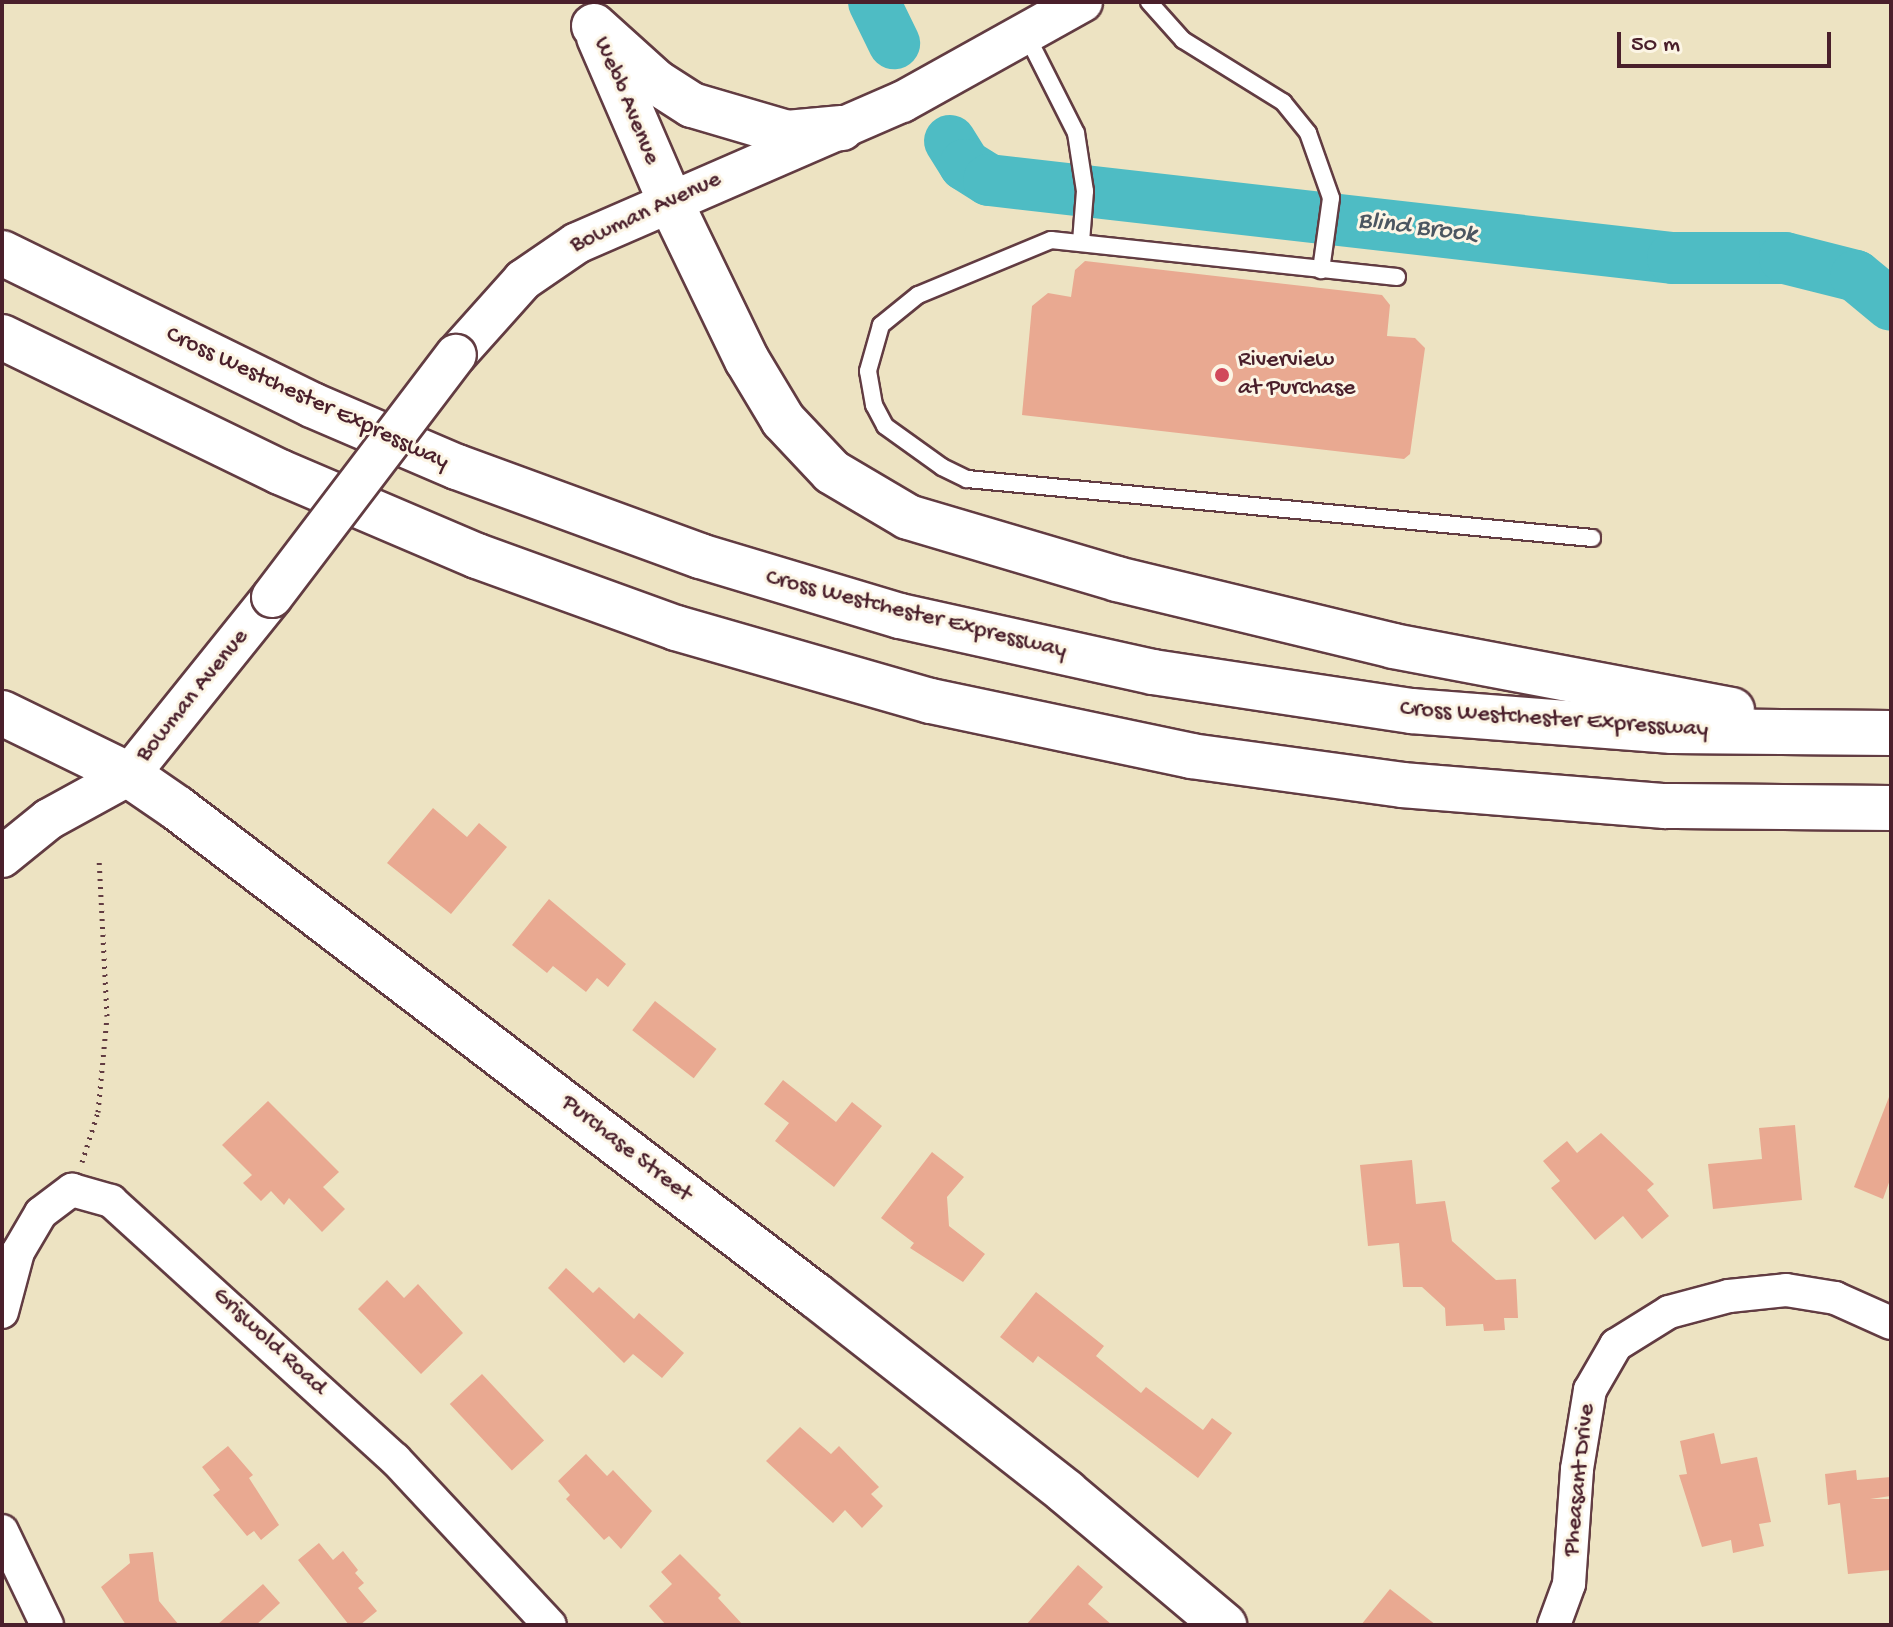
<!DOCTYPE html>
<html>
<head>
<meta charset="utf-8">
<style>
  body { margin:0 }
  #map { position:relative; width:1893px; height:1627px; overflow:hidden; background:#ede3c2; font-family:"Gochi Hand",sans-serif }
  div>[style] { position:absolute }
  .river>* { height:52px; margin:-26px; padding:0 26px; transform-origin:26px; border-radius:26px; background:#4ebcc4 }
  .building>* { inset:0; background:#e9a991; transform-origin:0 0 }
  .path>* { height:5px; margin-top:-2.5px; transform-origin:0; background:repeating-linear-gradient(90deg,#623c42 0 2px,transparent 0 8px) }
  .roads { filter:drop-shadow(2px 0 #623c42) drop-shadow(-2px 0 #623c42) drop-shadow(0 2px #623c42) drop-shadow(0 -2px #623c42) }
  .service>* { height:16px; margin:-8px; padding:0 8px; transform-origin:8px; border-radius:8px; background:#fff }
  .minor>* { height:32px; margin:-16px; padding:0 16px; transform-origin:16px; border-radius:16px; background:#fff }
  .tertiary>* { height:40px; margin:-20px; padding:0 20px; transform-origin:20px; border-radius:20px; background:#fff }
  .secondary>* { height:44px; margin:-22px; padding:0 22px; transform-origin:22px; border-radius:22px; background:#fff }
  .motorway>* { height:44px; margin:-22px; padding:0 22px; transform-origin:22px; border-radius:22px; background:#fff }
  .bridges { filter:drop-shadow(2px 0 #623c42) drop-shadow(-2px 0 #623c42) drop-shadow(0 2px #623c42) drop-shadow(0 -2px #623c42) }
  .tertiary-bridge>* { height:40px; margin:-20px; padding:0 20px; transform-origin:20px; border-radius:20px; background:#fff }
  .dots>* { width:22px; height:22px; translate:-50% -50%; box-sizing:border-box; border:4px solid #fcf5e5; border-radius:50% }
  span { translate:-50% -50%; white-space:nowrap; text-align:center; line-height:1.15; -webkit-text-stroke:6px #fcf5e5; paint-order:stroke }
  .street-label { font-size:24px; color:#4a1f2b }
  .poi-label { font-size:24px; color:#4a1f2b }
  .left { translate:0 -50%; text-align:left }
  .water-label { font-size:26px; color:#4b5661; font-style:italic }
  .frame { position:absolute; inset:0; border:4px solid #4a1f2b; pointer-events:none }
  .scale { position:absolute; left:1617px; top:32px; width:214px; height:36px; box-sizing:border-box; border:4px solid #4a1f2b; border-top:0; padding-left:10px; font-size:24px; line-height:28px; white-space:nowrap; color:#4a1f2b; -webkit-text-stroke:6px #fcf5e5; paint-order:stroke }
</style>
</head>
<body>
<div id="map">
  <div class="river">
    <i style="left:874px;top:2px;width:46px;rotate:64deg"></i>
    <i style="left:950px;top:141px;width:28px;rotate:58deg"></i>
    <i style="left:965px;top:165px;width:28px;rotate:32deg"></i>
    <i style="left:989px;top:180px;width:688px;rotate:6.51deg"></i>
    <i style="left:1673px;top:258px;width:112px"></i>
    <i style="left:1785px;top:258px;width:73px;rotate:14.2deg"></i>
    <i style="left:1856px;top:276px;width:45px;rotate:39.6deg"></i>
  </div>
  <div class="building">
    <i style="clip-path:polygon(1085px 261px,1382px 295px,1390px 305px,1387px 336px,1415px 338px,1425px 348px,1410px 454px,1404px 459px,1022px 415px,1032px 306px,1048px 293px,1071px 297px,1075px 270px)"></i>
    <i style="clip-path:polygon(433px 808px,467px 837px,479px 823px,507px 847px,451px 914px,387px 863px)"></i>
    <i style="clip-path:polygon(549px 899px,626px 964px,608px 987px,597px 978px,586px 992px,553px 966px,547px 973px,512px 945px)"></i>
    <i style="left:655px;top:1001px;width:78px;height:37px;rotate:38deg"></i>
    <i style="clip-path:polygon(783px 1080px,836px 1122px,852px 1102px,882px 1126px,834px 1187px,775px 1141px,789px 1123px,764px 1104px)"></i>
    <i style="clip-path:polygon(1889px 1097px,1891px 1177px,1883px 1199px,1854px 1187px)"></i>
    <i style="clip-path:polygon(268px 1101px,339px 1172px,323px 1187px,345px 1209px,322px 1232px,289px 1198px,284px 1205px,271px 1191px,261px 1201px,243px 1183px,252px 1175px,222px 1145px)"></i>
    <i style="clip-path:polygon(1795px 1125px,1802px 1200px,1713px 1209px,1708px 1164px,1762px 1159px,1759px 1128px)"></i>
    <i style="clip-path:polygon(1601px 1133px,1654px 1184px,1647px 1190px,1669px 1216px,1642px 1239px,1623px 1216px,1595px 1240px,1551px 1188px,1560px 1181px,1543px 1161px,1567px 1141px,1577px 1153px)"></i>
    <i style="clip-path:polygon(932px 1152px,964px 1177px,947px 1197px,949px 1226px,985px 1254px,963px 1282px,910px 1248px,914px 1243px,881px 1218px)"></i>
    <i style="clip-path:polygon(1412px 1160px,1416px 1204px,1445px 1201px,1452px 1241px,1496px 1280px,1516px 1279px,1518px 1318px,1504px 1318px,1505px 1330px,1484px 1331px,1483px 1324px,1446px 1326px,1445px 1308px,1422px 1287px,1403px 1287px,1399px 1243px,1368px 1246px,1360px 1165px)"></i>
    <i style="clip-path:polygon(566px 1268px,593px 1293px,599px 1287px,634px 1319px,639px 1313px,684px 1353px,662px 1378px,633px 1354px,624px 1363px,548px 1288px)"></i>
    <i style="clip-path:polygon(387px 1280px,404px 1298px,418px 1284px,463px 1333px,421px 1374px,358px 1309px)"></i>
    <i style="clip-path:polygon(1036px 1292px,1104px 1346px,1096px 1356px,1141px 1393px,1146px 1387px,1203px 1430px,1212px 1418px,1232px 1433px,1198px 1478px,1038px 1356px,1033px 1363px,1000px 1337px)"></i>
    <i style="left:482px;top:1374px;width:91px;height:44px;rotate:47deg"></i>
    <i style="clip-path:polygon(800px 1427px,831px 1454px,839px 1446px,879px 1487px,871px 1494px,883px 1506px,862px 1528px,845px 1510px,833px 1523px,766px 1461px)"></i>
    <i style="clip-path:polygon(1714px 1433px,1721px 1464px,1757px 1457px,1771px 1522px,1759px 1524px,1764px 1546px,1733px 1553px,1731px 1540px,1702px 1547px,1679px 1475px,1687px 1474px,1680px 1441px)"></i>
    <i style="clip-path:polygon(228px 1446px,253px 1475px,249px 1478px,279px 1525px,261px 1540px,254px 1531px,247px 1536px,213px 1495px,220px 1490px,202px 1467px)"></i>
    <i style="clip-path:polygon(586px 1454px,607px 1476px,613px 1470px,652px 1511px,621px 1549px,609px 1536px,604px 1540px,566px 1499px,570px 1495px,558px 1481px)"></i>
    <i style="clip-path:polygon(1856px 1470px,1857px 1480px,1891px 1477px,1891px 1496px,1870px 1499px,1891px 1499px,1891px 1570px,1848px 1574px,1840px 1503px,1828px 1505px,1825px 1474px)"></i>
    <i style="clip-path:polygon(319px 1543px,333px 1560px,343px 1551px,358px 1570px,355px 1573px,364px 1583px,358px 1588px,377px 1611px,360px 1625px,349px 1625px,298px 1560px)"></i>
    <i style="clip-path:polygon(153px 1552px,159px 1601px,179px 1625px,126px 1625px,101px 1587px,130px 1563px,129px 1554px)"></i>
    <i style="clip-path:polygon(680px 1554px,721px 1595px,718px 1598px,743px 1625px,666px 1625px,649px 1606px,672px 1584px,661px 1572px)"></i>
    <i style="clip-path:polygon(1078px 1565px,1103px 1587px,1088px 1604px,1112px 1625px,1026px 1625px)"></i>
    <i style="clip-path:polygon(263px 1584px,280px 1603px,256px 1625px,217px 1625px)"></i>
    <i style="clip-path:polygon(1390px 1589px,1436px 1625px,1361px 1625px)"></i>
  </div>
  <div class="path">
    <i style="left:82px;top:1162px;width:52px;rotate:-72.3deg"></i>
    <i style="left:98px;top:1112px;width:96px;rotate:-84.6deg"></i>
    <i style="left:107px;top:1016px;width:157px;rotate:-92.9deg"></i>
  </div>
  <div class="roads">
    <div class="service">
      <i style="left:1149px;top:2px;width:51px;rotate:48.2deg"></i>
      <i style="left:1183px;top:40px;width:118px;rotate:31.8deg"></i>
      <i style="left:1283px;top:102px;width:40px;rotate:51deg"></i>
      <i style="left:1308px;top:133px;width:69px;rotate:70.5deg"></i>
      <i style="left:1331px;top:198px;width:73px;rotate:97.9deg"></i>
      <i style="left:1026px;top:34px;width:111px;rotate:63.2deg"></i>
      <i style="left:1076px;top:133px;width:59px;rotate:81.2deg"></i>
      <i style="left:1085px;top:191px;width:51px;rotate:94.5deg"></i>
      <i style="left:1397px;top:277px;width:348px;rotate:-173.9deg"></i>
      <i style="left:1051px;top:240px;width:144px;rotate:157.5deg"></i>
      <i style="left:918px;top:295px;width:48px;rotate:141deg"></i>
      <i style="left:881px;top:325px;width:48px;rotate:105.8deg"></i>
      <i style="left:868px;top:371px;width:35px;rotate:80deg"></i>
      <i style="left:874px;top:405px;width:24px;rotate:62deg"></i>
      <i style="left:885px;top:426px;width:70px;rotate:35.7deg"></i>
      <i style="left:942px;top:467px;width:28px;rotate:26deg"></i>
      <i style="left:967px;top:479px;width:628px;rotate:5.39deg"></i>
    </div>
    <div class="minor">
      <i style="left:2px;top:1312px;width:62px;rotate:-75.1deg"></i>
      <i style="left:18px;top:1252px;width:45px;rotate:-59.5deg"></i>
      <i style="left:41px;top:1213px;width:39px;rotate:-37deg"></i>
      <i style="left:72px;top:1190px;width:41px;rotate:15.8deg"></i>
      <i style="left:111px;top:1201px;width:384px;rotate:42.3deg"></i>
      <i style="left:395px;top:1459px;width:227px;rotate:47deg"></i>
      <i style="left:2px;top:1531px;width:104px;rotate:64.4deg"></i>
      <i style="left:1554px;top:1625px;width:44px;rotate:-69.9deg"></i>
      <i style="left:1569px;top:1584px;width:115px;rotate:-86deg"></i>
      <i style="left:1577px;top:1469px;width:80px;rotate:-80.7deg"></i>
      <i style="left:1590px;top:1390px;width:52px;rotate:-60deg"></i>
      <i style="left:1616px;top:1345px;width:62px;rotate:-31.9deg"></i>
      <i style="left:1669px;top:1312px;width:62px;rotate:-14.9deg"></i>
      <i style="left:1729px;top:1296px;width:57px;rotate:-6deg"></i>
      <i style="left:1786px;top:1290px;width:50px;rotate:9.3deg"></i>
      <i style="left:1835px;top:1298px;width:61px;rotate:24.1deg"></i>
    </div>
    <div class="tertiary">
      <i style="left:456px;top:355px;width:101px;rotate:-48.2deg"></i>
      <i style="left:523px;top:280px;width:65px;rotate:-34.4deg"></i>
      <i style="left:577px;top:243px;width:354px;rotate:-23.5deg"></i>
      <i style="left:902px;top:102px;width:206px;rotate:-29.1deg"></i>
      <i style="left:2px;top:857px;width:60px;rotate:-39deg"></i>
      <i style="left:49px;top:819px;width:91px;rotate:-28.8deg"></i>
      <i style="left:129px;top:775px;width:228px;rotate:-51.2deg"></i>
    </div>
    <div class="secondary">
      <i style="left:594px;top:26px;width:84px;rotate:42.1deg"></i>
      <i style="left:656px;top:82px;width:43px;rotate:32.6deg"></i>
      <i style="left:692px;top:105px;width:99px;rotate:16.4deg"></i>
      <i style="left:787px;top:133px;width:55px;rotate:-5.2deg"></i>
      <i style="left:599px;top:37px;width:176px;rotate:66.6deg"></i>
      <i style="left:2px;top:713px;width:141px;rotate:26deg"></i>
      <i style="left:129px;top:775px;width:58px;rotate:34.5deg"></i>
      <i style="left:177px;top:808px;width:803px;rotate:37.36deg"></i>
      <i style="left:815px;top:1295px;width:319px;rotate:38.1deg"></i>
      <i style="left:1066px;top:1492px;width:207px;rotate:40.1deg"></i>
    </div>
    <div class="motorway">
      <i style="left:669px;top:199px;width:179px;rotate:64.2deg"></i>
      <i style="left:747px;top:360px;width:70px;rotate:59deg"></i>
      <i style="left:783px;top:420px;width:71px;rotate:46.7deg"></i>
      <i style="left:832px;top:472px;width:88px;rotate:30.6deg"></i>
      <i style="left:908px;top:517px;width:218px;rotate:16.5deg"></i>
      <i style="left:1117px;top:579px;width:284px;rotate:13.6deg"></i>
      <i style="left:1393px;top:646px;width:345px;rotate:10.7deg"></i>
      <i style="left:2px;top:253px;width:345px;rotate:26.1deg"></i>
      <i style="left:312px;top:405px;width:158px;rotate:23.2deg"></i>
      <i style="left:457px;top:467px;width:259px;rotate:20.1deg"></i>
      <i style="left:700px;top:556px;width:209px;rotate:16.7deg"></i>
      <i style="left:900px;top:616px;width:259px;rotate:12.5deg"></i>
      <i style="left:1153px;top:672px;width:261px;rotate:8.6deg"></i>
      <i style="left:1411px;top:711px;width:262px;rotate:4.4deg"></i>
      <i style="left:1672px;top:731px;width:219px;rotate:0.5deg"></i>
      <i style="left:2px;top:337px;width:309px;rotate:25.9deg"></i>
      <i style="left:280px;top:472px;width:214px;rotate:23.1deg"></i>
      <i style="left:477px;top:556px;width:212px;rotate:19.9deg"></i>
      <i style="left:676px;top:628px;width:265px;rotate:16deg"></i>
      <i style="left:931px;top:701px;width:266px;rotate:11.9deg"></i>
      <i style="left:1191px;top:756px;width:213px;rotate:7.8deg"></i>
      <i style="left:1402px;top:785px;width:264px;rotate:4.6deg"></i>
      <i style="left:1665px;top:806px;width:226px;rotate:0.5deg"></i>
    </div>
  </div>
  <div class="bridges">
    <div class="tertiary-bridge">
      <i style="left:272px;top:597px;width:304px;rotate:-52.8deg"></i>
    </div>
  </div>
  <div class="dots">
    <i style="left:1222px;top:375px;background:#d1495b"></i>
  </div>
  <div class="street-label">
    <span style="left:626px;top:101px;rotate:67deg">Webb Avenue</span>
    <span style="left:646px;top:213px;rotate:-25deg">Bowman Avenue</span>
    <span style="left:307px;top:399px;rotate:25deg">Cross Westchester Expressway</span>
    <span style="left:916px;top:615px;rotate:14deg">Cross Westchester Expressway</span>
    <span style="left:193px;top:696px;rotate:-51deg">Bowman Avenue</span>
    <span style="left:1554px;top:720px;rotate:4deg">Cross Westchester Expressway</span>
    <span style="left:626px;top:1149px;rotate:38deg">Purchase Street</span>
    <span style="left:269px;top:1342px;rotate:43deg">Griswold Road</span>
    <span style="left:1580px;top:1480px;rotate:-84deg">Pheasant Drive</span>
  </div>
  <div class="poi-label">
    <span class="left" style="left:1238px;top:375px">Riverview<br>at Purchase</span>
  </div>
  <div class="water-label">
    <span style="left:1417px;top:229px;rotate:7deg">Blind Brook</span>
  </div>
  <div class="frame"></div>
  <div class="scale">50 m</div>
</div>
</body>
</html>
